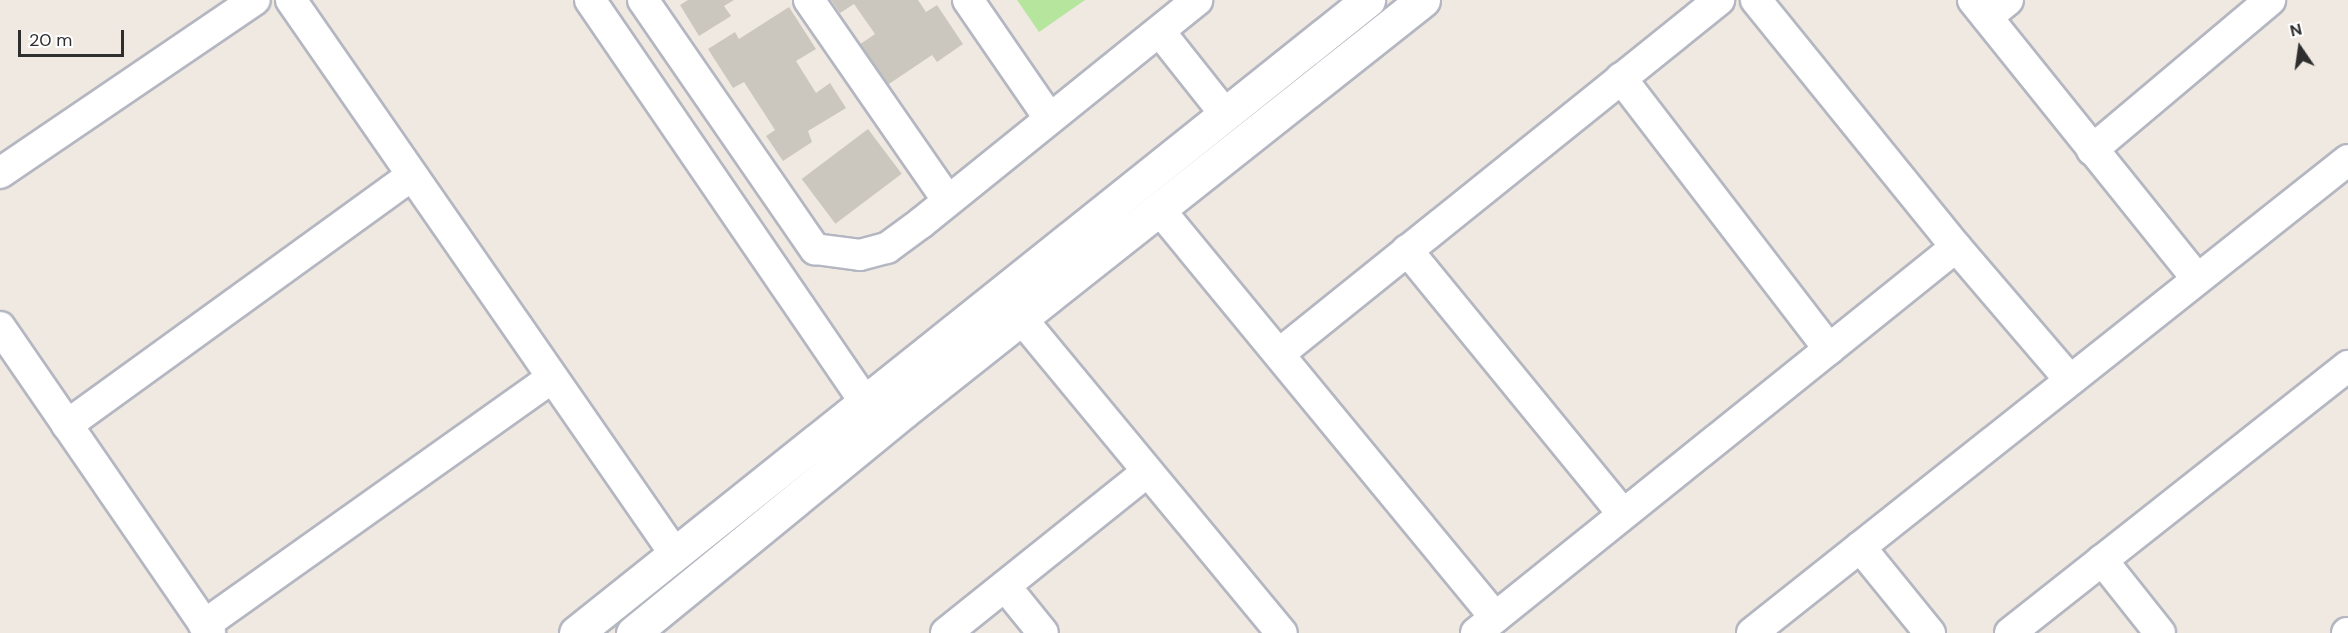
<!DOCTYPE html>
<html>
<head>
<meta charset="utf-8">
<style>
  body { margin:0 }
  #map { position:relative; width:2348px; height:633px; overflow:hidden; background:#efe9e1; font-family:"DM Sans",sans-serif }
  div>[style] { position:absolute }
  .green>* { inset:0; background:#b6e59e }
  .building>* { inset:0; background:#cbc7bf; transform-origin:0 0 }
  .roads { filter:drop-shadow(2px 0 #b4b7c1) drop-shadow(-2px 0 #b4b7c1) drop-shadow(0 2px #b4b7c1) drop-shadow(0 -2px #b4b7c1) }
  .minor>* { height:30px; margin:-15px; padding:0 15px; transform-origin:15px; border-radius:15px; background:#fff }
  .tertiary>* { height:33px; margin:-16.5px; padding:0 16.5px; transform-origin:16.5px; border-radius:16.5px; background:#fff }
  span { translate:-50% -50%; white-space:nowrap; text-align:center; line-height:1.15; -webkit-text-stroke:6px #fff; paint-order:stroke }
  .north { position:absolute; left:2270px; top:18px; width:60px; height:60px; -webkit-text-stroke:4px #fff; paint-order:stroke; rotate:347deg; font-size:16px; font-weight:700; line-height:24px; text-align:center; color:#2e2e2e }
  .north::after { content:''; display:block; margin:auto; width:21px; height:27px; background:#2e2e2e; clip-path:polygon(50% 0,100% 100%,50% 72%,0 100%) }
  .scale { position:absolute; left:18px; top:30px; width:106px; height:27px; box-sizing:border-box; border:3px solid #2e2e2e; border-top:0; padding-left:8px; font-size:18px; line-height:21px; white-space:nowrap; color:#2e2e2e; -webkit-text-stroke:4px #fff; paint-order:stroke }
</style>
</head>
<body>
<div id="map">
  <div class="green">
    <i style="clip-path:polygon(1017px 0,1085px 0,1039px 32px)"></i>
  </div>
  <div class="building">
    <i style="clip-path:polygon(688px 0,734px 0,724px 6px,731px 16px,699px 36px,680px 5px)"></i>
    <i style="clip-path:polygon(831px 0,918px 0,926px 12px,937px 5px,963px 44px,937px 62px,932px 55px,883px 88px,856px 47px,875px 34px,854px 4px,840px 13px)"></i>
    <i style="clip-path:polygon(789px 7px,816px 49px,796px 61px,816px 93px,830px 83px,846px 108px,808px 131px,812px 142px,783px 161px,766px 136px,775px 130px,744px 82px,733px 88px,708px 49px,735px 32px,739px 39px)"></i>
    <i style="left:868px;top:129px;width:56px;height:83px;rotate:53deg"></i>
  </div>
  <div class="roads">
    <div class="minor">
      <i style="left:291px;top:0;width:674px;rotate:55.27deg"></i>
      <i style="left:590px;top:0;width:510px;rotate:55.62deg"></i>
      <i style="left:643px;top:0;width:303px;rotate:55.4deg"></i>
      <i style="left:815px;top:249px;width:45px;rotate:7.6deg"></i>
      <i style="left:860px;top:255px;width:28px;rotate:-15deg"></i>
      <i style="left:887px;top:248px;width:42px;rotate:-36.3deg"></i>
      <i style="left:921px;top:223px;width:355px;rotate:-38.9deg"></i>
      <i style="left:809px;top:0;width:244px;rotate:55.3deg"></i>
      <i style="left:968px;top:0;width:143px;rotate:55.5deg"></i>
      <i style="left:1973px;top:0;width:358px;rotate:51.2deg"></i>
      <i style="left:1987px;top:17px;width:27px;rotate:-39deg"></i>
      <i style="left:1160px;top:32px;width:105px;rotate:51.6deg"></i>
      <i style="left:1621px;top:78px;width:342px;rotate:52.5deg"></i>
      <i style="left:2092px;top:150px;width:233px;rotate:-40.1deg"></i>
      <i style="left:0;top:173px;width:308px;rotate:-34.2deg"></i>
      <i style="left:1159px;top:209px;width:529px;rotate:50.53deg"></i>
      <i style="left:1956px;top:247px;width:175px;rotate:49.4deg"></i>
      <i style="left:1407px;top:250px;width:341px;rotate:50.7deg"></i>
      <i style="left:1021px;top:318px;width:409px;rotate:50.4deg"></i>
      <i style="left:0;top:327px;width:371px;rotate:55.5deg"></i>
      <i style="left:1279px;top:354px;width:565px;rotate:-38.82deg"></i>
      <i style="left:67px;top:425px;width:426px;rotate:-35.9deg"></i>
      <i style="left:1860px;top:547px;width:111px;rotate:50.9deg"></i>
      <i style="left:2102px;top:560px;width:93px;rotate:51.5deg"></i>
      <i style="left:1005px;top:586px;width:60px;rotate:51deg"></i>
      <i style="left:204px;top:625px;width:427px;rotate:-35.4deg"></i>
      <i style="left:946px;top:633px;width:258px;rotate:-38.7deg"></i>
      <i style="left:1476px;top:633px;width:616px;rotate:-38.81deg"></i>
      <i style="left:1956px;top:247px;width:318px;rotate:-129deg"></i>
      <i style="left:1752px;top:633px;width:761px;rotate:-38.44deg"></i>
      <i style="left:2010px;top:633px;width:431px;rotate:-38.3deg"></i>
      <i style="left:2347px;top:633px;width:1px"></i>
    </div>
    <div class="tertiary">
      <i style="left:576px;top:633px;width:1014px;rotate:-38.63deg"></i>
      <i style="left:633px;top:633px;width:350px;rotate:-39.3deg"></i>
      <i style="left:904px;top:411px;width:662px;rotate:-38.38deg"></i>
    </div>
  </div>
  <div class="north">N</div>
  <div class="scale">20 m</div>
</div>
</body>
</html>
